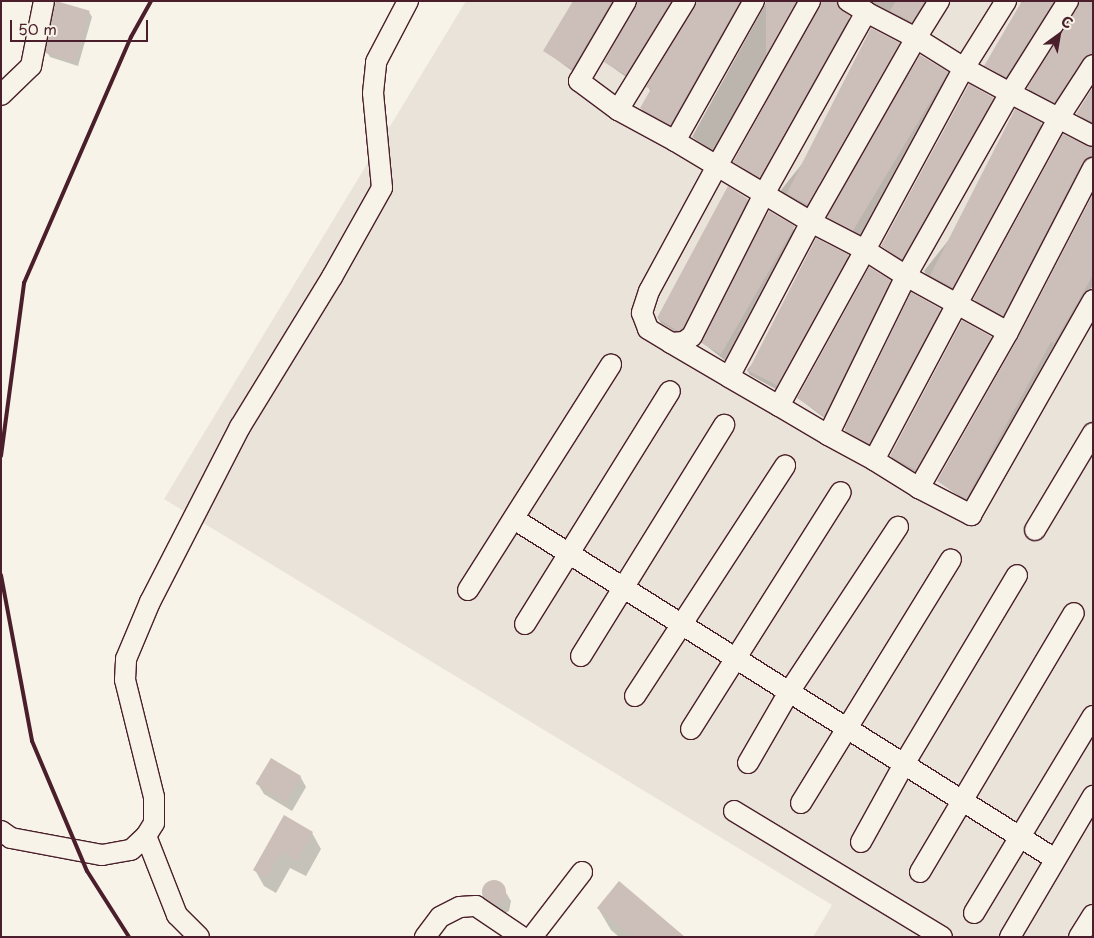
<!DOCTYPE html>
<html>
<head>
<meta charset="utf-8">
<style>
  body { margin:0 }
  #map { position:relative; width:1094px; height:938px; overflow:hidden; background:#f7f3e8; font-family:"Playpen Sans",sans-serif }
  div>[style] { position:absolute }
  .built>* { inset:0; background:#eae3da }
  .shadow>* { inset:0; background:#0003 }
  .building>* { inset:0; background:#ccbfb9; transform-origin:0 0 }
  .round { border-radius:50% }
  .roads { filter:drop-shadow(1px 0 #4a1f2b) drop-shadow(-1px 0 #4a1f2b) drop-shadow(0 1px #4a1f2b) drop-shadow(0 -1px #4a1f2b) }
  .minor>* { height:20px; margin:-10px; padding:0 10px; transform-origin:10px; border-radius:10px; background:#f7f3e8 }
  .rail>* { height:4px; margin:-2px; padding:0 2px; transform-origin:2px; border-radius:2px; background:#4a1f2b }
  span { translate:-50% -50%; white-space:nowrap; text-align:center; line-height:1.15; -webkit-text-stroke:5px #f7f3e8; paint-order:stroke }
  .frame { position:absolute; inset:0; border:2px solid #4a1f2b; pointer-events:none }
  .north { position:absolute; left:1034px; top:10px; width:50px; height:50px; -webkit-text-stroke:4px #f7f3e8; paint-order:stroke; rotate:32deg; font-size:14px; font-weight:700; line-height:20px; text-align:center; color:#4a1f2b }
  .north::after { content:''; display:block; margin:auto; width:18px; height:22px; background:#4a1f2b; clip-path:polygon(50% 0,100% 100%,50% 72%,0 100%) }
  .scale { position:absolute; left:10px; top:20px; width:138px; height:22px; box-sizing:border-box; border:2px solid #4a1f2b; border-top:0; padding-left:6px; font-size:15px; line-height:18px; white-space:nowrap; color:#4a1f2b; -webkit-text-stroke:4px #f7f3e8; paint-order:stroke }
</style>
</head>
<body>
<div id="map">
  <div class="built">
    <i style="clip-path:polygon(466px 1px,1093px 1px,1093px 937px,813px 937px,832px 905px,164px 499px)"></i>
  </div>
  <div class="shadow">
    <i style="clip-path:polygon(574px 1px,618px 1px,575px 73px,545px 51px)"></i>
    <i style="clip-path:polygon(638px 1px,676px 1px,629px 79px,605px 62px,638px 7px)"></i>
    <i style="clip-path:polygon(697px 1px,746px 1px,673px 129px,644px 113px,641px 108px,651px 92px,648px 87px,697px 7px)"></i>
    <i style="clip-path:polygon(767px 1px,802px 1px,716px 154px,692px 137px)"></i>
    <i style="clip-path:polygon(823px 1px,840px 1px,840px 10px,852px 22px,763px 182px,734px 162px)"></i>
    <i style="clip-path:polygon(868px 1px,931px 1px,915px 27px)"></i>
    <i style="clip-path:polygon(1020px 1px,1059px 1px,1009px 81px,986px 66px,1022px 5px)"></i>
    <i style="clip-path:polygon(1079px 1px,1093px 1px,1093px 59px,1057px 107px,1031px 93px,1028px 88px,1080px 7px)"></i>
    <i style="clip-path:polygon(89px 12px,92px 17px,78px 66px,50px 57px,47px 52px)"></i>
    <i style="clip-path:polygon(899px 44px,902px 49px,810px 210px,784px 195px,781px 190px)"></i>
    <i style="clip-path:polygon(947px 73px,950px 78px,863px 238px,832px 222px,829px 217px)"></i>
    <i style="clip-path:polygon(1093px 90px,1093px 126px,1077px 114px)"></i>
    <i style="clip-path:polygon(993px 99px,996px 104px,905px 263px,882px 246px)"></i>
    <i style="clip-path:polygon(1041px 124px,1044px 129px,955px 292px,927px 276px,924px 271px)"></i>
    <i style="clip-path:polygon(1093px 149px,1093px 162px,1006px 320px,977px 304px,975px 299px)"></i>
    <i style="clip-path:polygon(1093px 197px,1093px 285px,1057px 348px,1054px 346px,969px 503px,939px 482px,1019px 338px)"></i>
    <i style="clip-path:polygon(747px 199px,750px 204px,681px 335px,661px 323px,658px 318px)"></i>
    <i style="clip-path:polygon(769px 212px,797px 232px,728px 363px,703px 343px)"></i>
    <i style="clip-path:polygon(848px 256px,851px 261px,779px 391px,750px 375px,747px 370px)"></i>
    <i style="clip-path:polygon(890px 281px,893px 286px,827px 420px,798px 398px)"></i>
    <i style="clip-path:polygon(940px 310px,943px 315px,872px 448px,849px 436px,846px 431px)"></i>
    <i style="clip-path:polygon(991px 338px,994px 342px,919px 474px,894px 461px,891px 456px)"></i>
    <i style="clip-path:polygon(300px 776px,306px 787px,292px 811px,264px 794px,258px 784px)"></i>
    <i style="clip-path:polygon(284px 817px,312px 833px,321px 849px,306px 876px,290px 868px,276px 893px,264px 886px,255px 870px)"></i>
    <i style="clip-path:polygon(493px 881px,500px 883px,511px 901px,509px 911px,502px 915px,490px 907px,483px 896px,486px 884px)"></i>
    <i style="clip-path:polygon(598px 908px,683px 937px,619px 937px,611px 930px)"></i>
  </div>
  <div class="building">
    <i style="left:56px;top:1px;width:35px;height:53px;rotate:16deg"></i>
    <i style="clip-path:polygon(573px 1px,612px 1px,572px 69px,543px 51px)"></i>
    <i style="clip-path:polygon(638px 1px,671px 1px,626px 75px,604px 62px)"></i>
    <i style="clip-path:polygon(697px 1px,740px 1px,670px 125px,640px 108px,651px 89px,646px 87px)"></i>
    <i style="left:766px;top:1px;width:30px;height:155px"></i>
    <i style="clip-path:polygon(822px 1px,836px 1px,838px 7px,850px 16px,760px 178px,733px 162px)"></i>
    <i style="clip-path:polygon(896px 1px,925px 1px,912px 22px,890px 11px)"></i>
    <i style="clip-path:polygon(1022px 1px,1054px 1px,1006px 77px,984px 66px)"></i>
    <i style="clip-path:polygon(1080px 1px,1093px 1px,1093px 53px,1083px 59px,1054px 103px,1027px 88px)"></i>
    <i style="left:871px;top:28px;width:33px;height:186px;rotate:27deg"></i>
    <i style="left:920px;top:55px;width:33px;height:187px;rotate:31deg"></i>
    <i style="clip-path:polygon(969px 84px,994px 98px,902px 259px,881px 246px)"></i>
    <i style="clip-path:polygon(1093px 87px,1093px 122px,1076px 114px)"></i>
    <i style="left:1015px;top:109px;width:30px;height:187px;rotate:27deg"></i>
    <i style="clip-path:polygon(1063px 134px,1093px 148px,1093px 156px,1082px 163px,1003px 316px,973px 299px)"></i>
    <i style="clip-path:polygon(728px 186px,748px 199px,683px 328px,678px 331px,657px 318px)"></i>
    <i style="clip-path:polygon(1093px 194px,1093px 275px,1054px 343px,1051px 342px,966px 499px,937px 481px,1018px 338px)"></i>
    <i style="left:769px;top:211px;width:30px;height:148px;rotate:30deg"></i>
    <i style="left:816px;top:238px;width:37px;height:149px;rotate:27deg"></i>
    <i style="clip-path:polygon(869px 267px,891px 280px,824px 416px,797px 398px)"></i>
    <i style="clip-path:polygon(911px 292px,941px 309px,869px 444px,845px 431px,845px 427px)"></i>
    <i style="clip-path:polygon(962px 320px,992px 337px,916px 470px,890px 456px)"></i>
    <i style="left:271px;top:758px;width:35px;height:30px;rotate:31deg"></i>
    <i style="clip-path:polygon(284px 815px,313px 832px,297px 861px,281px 852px,266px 878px,253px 870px)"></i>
    <i class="round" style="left:482px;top:880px;width:24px;height:24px"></i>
    <i style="clip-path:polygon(619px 881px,685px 937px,631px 937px,597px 908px)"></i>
  </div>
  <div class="roads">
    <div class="minor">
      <i style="left:626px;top:1px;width:93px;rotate:120.4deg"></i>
      <i style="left:579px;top:81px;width:49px;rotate:36.6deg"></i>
      <i style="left:618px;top:110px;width:65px;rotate:28.5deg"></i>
      <i style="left:675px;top:141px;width:161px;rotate:-60.6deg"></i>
      <i style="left:810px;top:1px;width:189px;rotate:119.4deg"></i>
      <i style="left:717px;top:166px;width:55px;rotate:30.8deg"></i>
      <i style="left:764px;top:194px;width:209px;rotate:-60.7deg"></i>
      <i style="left:866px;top:12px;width:56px;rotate:27.5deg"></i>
      <i style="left:916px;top:38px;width:212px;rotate:119.7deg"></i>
      <i style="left:811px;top:222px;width:61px;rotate:27.4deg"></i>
      <i style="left:865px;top:250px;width:207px;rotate:-61.5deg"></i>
      <i style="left:964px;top:68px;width:52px;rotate:28.5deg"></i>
      <i style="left:1010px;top:93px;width:210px;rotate:119.6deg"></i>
      <i style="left:906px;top:276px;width:58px;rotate:28.8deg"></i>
      <i style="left:957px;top:304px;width:211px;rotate:-61.4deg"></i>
      <i style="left:1058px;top:119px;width:64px;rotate:-57.1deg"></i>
      <i style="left:848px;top:1px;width:21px;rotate:31deg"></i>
      <i style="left:939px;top:1px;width:44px;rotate:121.9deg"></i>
      <i style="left:916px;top:38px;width:57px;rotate:32deg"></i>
      <i style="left:964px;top:68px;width:79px;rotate:-57.9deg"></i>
      <i style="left:1068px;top:1px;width:109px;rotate:122.2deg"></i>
      <i style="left:1010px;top:93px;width:93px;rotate:27.4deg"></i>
      <i style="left:1px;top:95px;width:42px;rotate:-44deg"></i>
      <i style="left:31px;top:66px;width:66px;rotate:-78.7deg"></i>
      <i style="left:618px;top:110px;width:128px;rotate:-58.4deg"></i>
      <i style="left:675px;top:141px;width:49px;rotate:30.8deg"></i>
      <i style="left:717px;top:166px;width:142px;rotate:118.5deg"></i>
      <i style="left:649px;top:291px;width:23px;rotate:108deg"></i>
      <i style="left:642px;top:313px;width:17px;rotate:69deg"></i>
      <i style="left:648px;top:329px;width:27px;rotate:31deg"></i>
      <i style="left:671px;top:343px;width:13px;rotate:-4deg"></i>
      <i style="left:684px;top:342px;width:10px;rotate:-37deg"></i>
      <i style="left:692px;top:336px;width:159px;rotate:-63.1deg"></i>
      <i style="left:764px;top:194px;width:55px;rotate:30.8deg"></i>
      <i style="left:811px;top:222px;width:175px;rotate:117.9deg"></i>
      <i style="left:729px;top:377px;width:58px;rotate:30.1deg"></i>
      <i style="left:779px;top:406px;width:178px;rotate:-61.1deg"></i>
      <i style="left:865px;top:250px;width:49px;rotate:32.4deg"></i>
      <i style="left:906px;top:276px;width:177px;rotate:116.1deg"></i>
      <i style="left:828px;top:435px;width:52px;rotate:28.5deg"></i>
      <i style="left:874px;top:460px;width:177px;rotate:-62deg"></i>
      <i style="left:957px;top:304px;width:58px;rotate:28.8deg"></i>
      <i style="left:1008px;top:332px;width:180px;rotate:119.7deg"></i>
      <i style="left:919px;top:488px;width:59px;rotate:27.4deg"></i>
      <i style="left:971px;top:515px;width:247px;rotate:-60.4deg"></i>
      <i style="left:1008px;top:332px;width:185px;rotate:-62.6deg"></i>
      <i style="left:671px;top:343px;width:67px;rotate:30.4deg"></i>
      <i style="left:779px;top:406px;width:57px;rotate:30.6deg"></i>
      <i style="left:874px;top:460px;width:53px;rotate:31.9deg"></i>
      <i style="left:514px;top:519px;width:639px;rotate:32.15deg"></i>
      <i style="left:1035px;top:530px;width:113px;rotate:-59.1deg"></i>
      <i style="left:468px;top:590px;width:267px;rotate:-57.6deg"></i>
      <i style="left:525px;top:624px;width:274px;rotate:-58.1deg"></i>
      <i style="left:581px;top:656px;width:272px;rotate:-58.2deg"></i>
      <i style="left:635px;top:696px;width:275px;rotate:-56.9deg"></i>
      <i style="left:691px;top:729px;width:280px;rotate:-57.7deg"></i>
      <i style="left:748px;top:763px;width:82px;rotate:-60deg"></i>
      <i style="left:789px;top:692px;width:198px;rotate:-56.6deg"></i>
      <i style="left:801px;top:803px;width:286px;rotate:-58.4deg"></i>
      <i style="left:734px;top:811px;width:243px;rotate:31.2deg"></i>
      <i style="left:1px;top:831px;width:12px;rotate:35deg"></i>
      <i style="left:11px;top:838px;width:93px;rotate:10.6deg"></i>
      <i style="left:102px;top:855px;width:29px;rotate:-10deg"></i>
      <i style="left:131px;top:850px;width:21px;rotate:-43deg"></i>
      <i style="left:146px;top:836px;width:15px;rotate:-58deg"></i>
      <i style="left:154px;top:823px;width:26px;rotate:-90deg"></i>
      <i style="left:154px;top:797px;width:121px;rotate:-103.9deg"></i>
      <i style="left:125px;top:680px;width:21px;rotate:-87deg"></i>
      <i style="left:126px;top:659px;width:62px;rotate:-67.2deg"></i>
      <i style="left:150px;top:602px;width:197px;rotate:-62.8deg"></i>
      <i style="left:240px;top:427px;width:176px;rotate:-58.5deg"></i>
      <i style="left:332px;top:277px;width:102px;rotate:-60.7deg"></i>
      <i style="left:382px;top:188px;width:95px;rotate:-95.4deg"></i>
      <i style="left:373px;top:93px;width:31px;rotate:-84deg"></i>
      <i style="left:376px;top:62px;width:69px;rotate:-62.3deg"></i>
      <i style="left:146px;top:836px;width:85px;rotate:68.6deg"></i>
      <i style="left:177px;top:915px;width:31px;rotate:45deg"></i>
      <i style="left:861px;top:842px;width:89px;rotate:-61.1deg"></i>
      <i style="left:904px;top:764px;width:220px;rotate:-59.1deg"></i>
      <i style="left:920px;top:872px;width:301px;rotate:-59.3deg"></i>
      <i style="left:974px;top:913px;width:230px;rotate:-58.9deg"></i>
      <i style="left:425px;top:937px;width:25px;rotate:-53deg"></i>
      <i style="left:440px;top:917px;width:22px;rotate:-27deg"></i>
      <i style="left:460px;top:907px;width:16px;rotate:-4deg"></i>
      <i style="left:476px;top:906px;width:55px;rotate:34deg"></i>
      <i style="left:532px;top:937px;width:82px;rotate:-52.4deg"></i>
      <i style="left:1010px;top:937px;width:164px;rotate:-59.5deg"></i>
      <i style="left:1079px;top:937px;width:26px;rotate:-58deg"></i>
    </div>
  </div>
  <div class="rail">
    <i style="left:1px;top:456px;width:175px;rotate:-82.4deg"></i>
    <i style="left:24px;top:283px;width:268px;rotate:-66.5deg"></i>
    <i style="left:131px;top:37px;width:41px;rotate:-60.9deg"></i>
    <i style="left:1px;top:575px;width:169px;rotate:79.4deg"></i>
    <i style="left:32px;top:741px;width:141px;rotate:67.1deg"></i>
    <i style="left:87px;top:871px;width:78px;rotate:57.5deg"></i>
  </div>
  <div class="frame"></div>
  <div class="north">С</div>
  <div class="scale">50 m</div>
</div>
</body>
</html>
